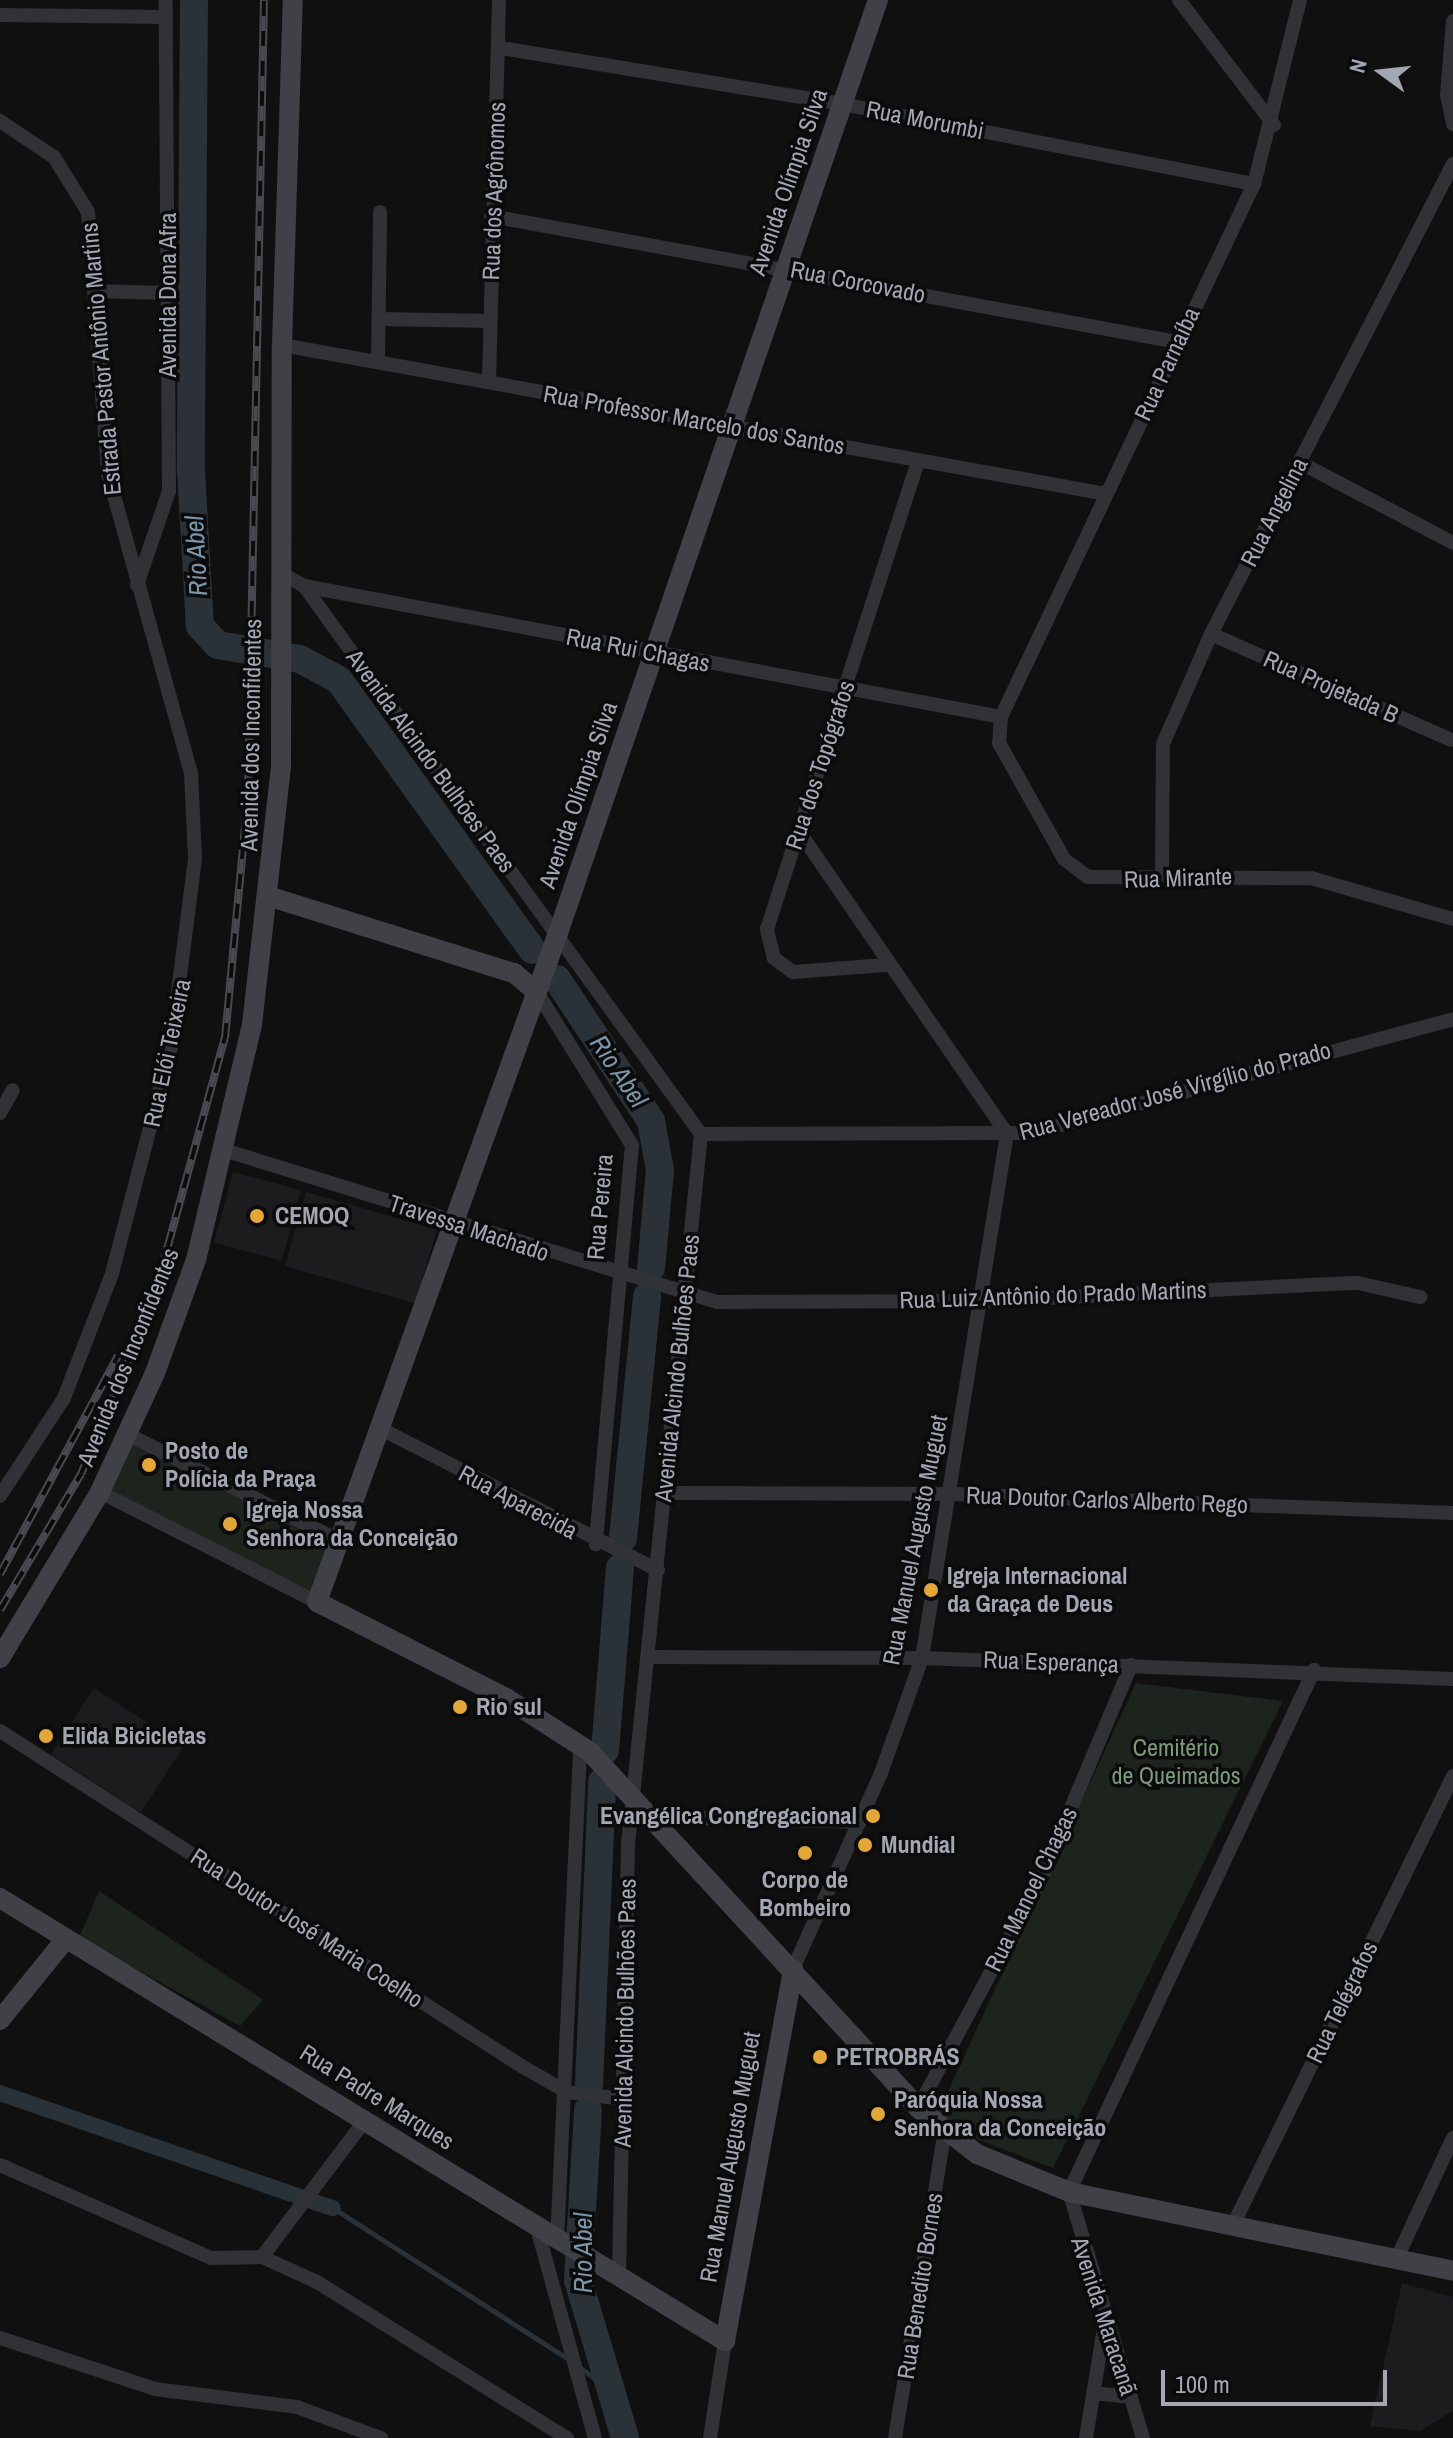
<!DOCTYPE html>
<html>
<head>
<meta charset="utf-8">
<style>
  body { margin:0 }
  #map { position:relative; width:1453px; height:2438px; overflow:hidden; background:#101011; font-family:"Archivo Narrow",sans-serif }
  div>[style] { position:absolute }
  .built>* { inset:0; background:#1c1c1e; transform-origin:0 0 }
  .green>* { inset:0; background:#1d231d; transform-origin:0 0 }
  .stream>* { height:5px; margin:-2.5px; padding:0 2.5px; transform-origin:2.5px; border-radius:2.5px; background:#2a3238 }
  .canal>* { height:16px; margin:-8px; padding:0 8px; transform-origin:8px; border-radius:8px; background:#2a3238 }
  .river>* { height:28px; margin:-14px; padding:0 14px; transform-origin:14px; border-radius:14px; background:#2a3238 }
  .street>* { height:14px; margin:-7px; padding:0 7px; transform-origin:7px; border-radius:7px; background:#313236 }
  .secondary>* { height:20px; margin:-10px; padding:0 10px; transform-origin:10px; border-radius:10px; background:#3f4146 }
  .rail>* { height:8px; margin-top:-4px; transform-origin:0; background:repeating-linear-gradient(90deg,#0b0b0c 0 15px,#484a4f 0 30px); box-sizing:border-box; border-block:2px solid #484a4f }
  .dots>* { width:22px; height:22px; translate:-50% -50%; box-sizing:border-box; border:4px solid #0b0b0c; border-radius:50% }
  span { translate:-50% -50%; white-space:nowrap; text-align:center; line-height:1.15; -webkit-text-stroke:7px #0b0b0c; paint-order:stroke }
  .street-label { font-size:24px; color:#a2a7b1 }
  .poi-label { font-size:24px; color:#a2a7b1; font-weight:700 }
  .left { translate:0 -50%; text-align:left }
  .right { translate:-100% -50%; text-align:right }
  .park-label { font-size:24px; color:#7a9b7c }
  .water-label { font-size:26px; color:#7b95aa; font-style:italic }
  .north { position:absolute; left:1341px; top:32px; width:80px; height:80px; -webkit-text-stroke:6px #0b0b0c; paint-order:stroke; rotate:285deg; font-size:22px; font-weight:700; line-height:32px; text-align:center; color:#a2a7b1 }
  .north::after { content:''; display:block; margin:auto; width:28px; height:36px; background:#a2a7b1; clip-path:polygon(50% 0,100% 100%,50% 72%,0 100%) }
  .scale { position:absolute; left:1161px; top:2370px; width:226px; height:36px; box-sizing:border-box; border:4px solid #a2a7b1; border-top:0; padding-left:10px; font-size:24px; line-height:28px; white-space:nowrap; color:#a2a7b1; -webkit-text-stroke:6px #0b0b0c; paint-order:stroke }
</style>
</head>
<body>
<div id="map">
  <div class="built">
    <i style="left:233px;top:1172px;width:70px;height:73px;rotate:15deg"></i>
    <i style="left:306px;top:1192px;width:136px;height:77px;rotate:16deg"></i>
    <i style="left:94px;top:1688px;width:107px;height:79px;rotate:33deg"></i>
    <i style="clip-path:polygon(1402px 2283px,1453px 2297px,1453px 2411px,1420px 2431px,1370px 2426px)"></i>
  </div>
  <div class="green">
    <i style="left:129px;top:1435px;width:238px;height:64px;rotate:27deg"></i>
    <i style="clip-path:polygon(1136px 1683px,1283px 1701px,1053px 2168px,958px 2132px,938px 2113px)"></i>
    <i style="clip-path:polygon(99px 1891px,263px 2000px,240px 2026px,79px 1938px)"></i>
  </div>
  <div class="stream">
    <i style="left:333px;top:2208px;width:283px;rotate:32.7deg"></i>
    <i style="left:579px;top:2367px;width:34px;rotate:36deg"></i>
  </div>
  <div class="canal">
    <i style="left:0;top:2093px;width:352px;rotate:19.1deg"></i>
  </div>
  <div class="river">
    <i style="left:194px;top:0;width:471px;rotate:90.4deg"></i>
    <i style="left:191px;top:471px;width:155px;rotate:86.7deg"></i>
    <i style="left:200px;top:626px;width:26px;rotate:47deg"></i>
    <i style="left:218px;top:645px;width:83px;rotate:9.7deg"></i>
    <i style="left:300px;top:659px;width:44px;rotate:28.3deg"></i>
    <i style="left:339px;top:680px;width:332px;rotate:54.4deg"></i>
    <i style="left:557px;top:979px;width:170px;rotate:56.5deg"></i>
    <i style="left:651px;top:1121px;width:50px;rotate:79.6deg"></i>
    <i style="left:660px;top:1170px;width:98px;rotate:95.2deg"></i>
    <i style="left:623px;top:1538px;width:243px;rotate:-84.3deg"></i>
    <i style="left:605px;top:1750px;width:183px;rotate:-85.3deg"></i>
    <i style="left:589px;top:2084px;width:303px;rotate:-87.5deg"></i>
    <i style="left:588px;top:2110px;width:170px;rotate:93.4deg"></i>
    <i style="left:578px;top:2280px;width:165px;rotate:73.4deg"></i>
  </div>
  <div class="street">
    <i style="left:1179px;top:0;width:157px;rotate:52.8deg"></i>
    <i style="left:1300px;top:0;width:190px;rotate:104deg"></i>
    <i style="left:1254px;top:184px;width:590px;rotate:115.39deg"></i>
    <i style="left:1001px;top:717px;width:26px;rotate:94deg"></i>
    <i style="left:999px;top:743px;width:133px;rotate:60.7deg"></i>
    <i style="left:1064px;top:859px;width:30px;rotate:37deg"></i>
    <i style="left:1088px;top:877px;width:223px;rotate:0.3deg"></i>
    <i style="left:1311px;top:878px;width:148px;rotate:16.1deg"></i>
    <i style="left:0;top:15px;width:166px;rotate:0.7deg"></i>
    <i style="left:1453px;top:21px;width:74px;rotate:94.6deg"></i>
    <i style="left:1447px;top:95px;width:30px;rotate:78deg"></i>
    <i style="left:501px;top:48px;width:346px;rotate:9.3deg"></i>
    <i style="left:842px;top:104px;width:420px;rotate:11deg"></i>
    <i style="left:0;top:121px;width:65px;rotate:33.7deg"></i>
    <i style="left:54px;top:157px;width:65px;rotate:58.3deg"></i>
    <i style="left:88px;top:212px;width:263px;rotate:85.6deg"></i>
    <i style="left:108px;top:474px;width:310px;rotate:74.5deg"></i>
    <i style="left:191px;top:773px;width:86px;rotate:87.3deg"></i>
    <i style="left:195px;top:859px;width:190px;rotate:97.3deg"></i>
    <i style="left:171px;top:1047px;width:235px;rotate:104.6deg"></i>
    <i style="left:112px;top:1274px;width:133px;rotate:111.2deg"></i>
    <i style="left:64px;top:1398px;width:117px;rotate:123.1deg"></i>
    <i style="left:491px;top:216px;width:697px;rotate:10.41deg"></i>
    <i style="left:94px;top:291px;width:74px;rotate:1.5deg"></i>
    <i style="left:379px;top:319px;width:111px;rotate:1deg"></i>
    <i style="left:282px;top:345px;width:837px;rotate:10.25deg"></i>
    <i style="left:378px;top:362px;width:150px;rotate:-89.2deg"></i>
    <i style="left:489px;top:382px;width:382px;rotate:-88.5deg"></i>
    <i style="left:1299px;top:462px;width:174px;rotate:27.7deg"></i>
    <i style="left:279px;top:572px;width:29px;rotate:29deg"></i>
    <i style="left:304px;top:586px;width:709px;rotate:10.64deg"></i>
    <i style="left:137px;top:585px;width:99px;rotate:-71.2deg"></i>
    <i style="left:169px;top:491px;width:491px;rotate:-90.4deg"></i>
    <i style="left:304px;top:586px;width:677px;rotate:54.08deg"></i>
    <i style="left:701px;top:1134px;width:714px;rotate:95.87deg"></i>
    <i style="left:628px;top:1844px;width:433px;rotate:91.2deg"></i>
    <i style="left:1211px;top:634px;width:262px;rotate:23.8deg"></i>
    <i style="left:1162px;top:877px;width:133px;rotate:-89.6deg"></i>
    <i style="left:1163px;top:744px;width:120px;rotate:-66.4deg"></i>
    <i style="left:1211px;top:634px;width:529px;rotate:-62.76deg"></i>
    <i style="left:885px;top:965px;width:92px;rotate:175.6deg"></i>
    <i style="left:793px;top:972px;width:24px;rotate:-144deg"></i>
    <i style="left:774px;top:958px;width:30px;rotate:-104deg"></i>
    <i style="left:767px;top:929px;width:491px;rotate:-72.1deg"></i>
    <i style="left:537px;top:992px;width:180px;rotate:58.2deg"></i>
    <i style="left:632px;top:1145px;width:401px;rotate:95.2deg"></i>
    <i style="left:0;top:1113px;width:26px;rotate:-61deg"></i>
    <i style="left:701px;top:1134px;width:330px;rotate:-0.2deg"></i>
    <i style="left:1031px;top:1133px;width:437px;rotate:-15.1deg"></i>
    <i style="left:227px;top:1151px;width:513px;rotate:17.13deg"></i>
    <i style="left:717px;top:1302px;width:267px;rotate:-0.2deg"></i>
    <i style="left:984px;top:1301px;width:374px;rotate:-2.8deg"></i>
    <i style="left:1358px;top:1283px;width:64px;rotate:12.7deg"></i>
    <i style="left:381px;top:1429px;width:311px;rotate:27deg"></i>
    <i style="left:129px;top:1435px;width:238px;rotate:26.7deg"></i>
    <i style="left:100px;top:1492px;width:243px;rotate:26.9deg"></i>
    <i style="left:664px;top:1493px;width:288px;rotate:0.2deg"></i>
    <i style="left:952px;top:1494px;width:501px;rotate:2.17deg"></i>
    <i style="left:648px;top:1657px;width:274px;rotate:0.2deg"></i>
    <i style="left:922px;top:1658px;width:531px;rotate:2.26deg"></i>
    <i style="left:0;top:1731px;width:622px;rotate:32.72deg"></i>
    <i style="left:523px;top:2067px;width:51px;rotate:29.6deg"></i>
    <i style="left:567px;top:2092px;width:56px;rotate:7.1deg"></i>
    <i style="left:657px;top:1817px;width:203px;rotate:1.4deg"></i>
    <i style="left:793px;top:1969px;width:215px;rotate:-65.8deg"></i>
    <i style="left:881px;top:1773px;width:122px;rotate:-70.4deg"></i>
    <i style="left:922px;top:1658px;width:531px;rotate:-80.79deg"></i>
    <i style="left:1007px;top:1134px;width:369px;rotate:-124.5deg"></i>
    <i style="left:918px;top:2108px;width:262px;rotate:-61.8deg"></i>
    <i style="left:1042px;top:1877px;width:230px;rotate:-67.2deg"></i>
    <i style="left:0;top:2165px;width:231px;rotate:23.8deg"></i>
    <i style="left:211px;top:2258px;width:51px;rotate:-1.1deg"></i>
    <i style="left:262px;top:2257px;width:60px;rotate:24.4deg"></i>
    <i style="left:317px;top:2282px;width:295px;rotate:32deg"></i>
    <i style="left:1232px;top:2227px;width:502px;rotate:-63.89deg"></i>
    <i style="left:537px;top:2228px;width:218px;rotate:74.6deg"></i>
    <i style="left:557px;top:2240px;width:497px;rotate:-87.3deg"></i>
    <i style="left:262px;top:2257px;width:173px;rotate:-53deg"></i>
    <i style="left:1396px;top:2260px;width:135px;rotate:-65deg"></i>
    <i style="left:0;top:2338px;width:163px;rotate:18.2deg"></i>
    <i style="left:155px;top:2389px;width:143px;rotate:7.2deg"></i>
    <i style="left:297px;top:2407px;width:90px;rotate:20.3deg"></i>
    <i style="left:1093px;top:2393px;width:37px;rotate:6deg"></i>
    <i style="left:710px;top:2438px;width:98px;rotate:-81.2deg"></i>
    <i style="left:895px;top:2438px;width:308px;rotate:-80.8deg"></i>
    <i style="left:1086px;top:2438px;width:111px;rotate:-80.7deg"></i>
    <i style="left:1143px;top:2438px;width:257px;rotate:-106.7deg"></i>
    <i style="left:1069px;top:2192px;width:577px;rotate:-64.86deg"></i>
  </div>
  <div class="secondary">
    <i style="left:878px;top:0;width:986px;rotate:108.93deg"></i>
    <i style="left:558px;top:933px;width:711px;rotate:109.81deg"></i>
    <i style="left:317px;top:1602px;width:212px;rotate:26.9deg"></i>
    <i style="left:506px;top:1698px;width:100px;rotate:32.7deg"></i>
    <i style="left:590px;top:1752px;width:484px;rotate:47.3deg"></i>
    <i style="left:918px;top:2108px;width:75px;rotate:37.9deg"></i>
    <i style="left:977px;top:2154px;width:100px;rotate:22.4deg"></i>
    <i style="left:1069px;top:2192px;width:392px;rotate:11.6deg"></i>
    <i style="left:271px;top:897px;width:255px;rotate:17.4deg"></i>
    <i style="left:514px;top:973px;width:30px;rotate:40deg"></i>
    <i style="left:0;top:1658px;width:194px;rotate:-58.9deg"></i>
    <i style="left:100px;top:1492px;width:131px;rotate:-65.2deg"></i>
    <i style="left:155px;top:1373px;width:120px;rotate:-70.1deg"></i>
    <i style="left:196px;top:1260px;width:242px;rotate:-76.6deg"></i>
    <i style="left:252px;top:1025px;width:260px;rotate:-83.6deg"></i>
    <i style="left:281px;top:767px;width:422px;rotate:-89.9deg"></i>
    <i style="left:282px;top:345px;width:345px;rotate:-88.2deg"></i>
    <i style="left:0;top:1898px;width:850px;rotate:31.43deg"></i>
    <i style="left:725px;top:2341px;width:378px;rotate:-79.6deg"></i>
    <i style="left:0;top:2020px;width:103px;rotate:-50.9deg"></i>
  </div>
  <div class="rail">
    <i style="left:0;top:1574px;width:248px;rotate:-61.6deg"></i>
    <i style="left:0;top:1610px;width:158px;rotate:-59.2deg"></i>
    <i style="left:81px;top:1474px;width:184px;rotate:-67.3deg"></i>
    <i style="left:152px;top:1304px;width:276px;rotate:-74.7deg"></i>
    <i style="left:225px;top:1038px;width:243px;rotate:-84.6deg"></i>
    <i style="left:248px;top:796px;width:796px;rotate:-88.85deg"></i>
  </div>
  <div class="dots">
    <i style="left:257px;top:1216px;background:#e3a735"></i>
    <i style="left:149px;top:1465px;background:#e3a735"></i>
    <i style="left:230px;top:1524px;background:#e3a735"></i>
    <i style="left:931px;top:1590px;background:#e3a735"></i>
    <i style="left:460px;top:1707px;background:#e3a735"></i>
    <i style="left:46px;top:1736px;background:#e3a735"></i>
    <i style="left:873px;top:1816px;background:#e3a735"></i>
    <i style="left:865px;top:1845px;background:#e3a735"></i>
    <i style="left:805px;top:1853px;background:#e3a735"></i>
    <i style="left:820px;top:2057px;background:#e3a735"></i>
    <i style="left:878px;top:2114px;background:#e3a735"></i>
  </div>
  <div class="street-label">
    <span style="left:925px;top:120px;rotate:11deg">Rua Morumbi</span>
    <span style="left:788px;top:182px;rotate:-71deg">Avenida Olímpia Silva</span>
    <span style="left:494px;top:191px;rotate:-88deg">Rua dos Agrônomos</span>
    <span style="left:858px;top:282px;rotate:11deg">Rua Corcovado</span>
    <span style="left:168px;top:295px;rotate:-90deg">Avenida Dona Afra</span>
    <span style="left:101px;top:359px;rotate:-95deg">Estrada Pastor Antônio Martins</span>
    <span style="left:1167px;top:364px;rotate:-65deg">Rua Parnaíba</span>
    <span style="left:694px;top:420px;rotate:10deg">Rua Professor Marcelo dos Santos</span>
    <span style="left:1274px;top:512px;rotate:-63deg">Rua Angelina</span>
    <span style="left:638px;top:650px;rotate:11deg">Rua Rui Chagas</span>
    <span style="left:1331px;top:687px;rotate:24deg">Rua Projetada B</span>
    <span style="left:251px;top:735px;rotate:-89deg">Avenida dos Inconfidentes</span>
    <span style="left:431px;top:761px;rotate:54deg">Avenida Alcindo Bulhões Paes</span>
    <span style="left:820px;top:765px;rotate:-72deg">Rua dos Topógrafos</span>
    <span style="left:578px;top:795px;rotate:-71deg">Avenida Olímpia Silva</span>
    <span style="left:1178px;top:878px;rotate:-2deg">Rua Mirante</span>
    <span style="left:167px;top:1053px;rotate:-78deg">Rua Elói Teixeira</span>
    <span style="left:1175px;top:1091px;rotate:-15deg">Rua Vereador José Virgílio do Prado</span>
    <span style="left:600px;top:1207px;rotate:-85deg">Rua Pereira</span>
    <span style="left:469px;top:1228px;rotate:18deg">Travessa Machado</span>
    <span style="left:1053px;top:1295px;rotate:-2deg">Rua Luiz Antônio do Prado Martins</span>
    <span style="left:128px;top:1357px;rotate:-68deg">Avenida dos Inconfidentes</span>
    <span style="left:677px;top:1368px;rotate:-84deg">Avenida Alcindo Bulhões Paes</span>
    <span style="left:1107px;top:1500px;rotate:2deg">Rua Doutor Carlos Alberto Rego</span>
    <span style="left:518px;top:1502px;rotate:28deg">Rua Aparecida</span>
    <span style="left:915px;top:1540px;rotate:-79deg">Rua Manuel Augusto Muguet</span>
    <span style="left:1051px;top:1662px;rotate:2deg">Rua Esperança</span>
    <span style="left:1031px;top:1889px;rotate:-64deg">Rua Manoel Chagas</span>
    <span style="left:307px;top:1928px;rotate:33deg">Rua Doutor José Maria Coelho</span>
    <span style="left:1342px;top:2002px;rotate:-64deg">Rua Telégrafos</span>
    <span style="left:625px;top:2013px;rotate:-89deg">Avenida Alcindo Bulhões Paes</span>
    <span style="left:377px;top:2097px;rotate:32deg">Rua Padre Marques</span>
    <span style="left:730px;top:2157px;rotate:-80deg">Rua Manuel Augusto Muguet</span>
    <span style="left:920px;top:2286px;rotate:-81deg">Rua Benedito Bornes</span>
    <span style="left:1104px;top:2316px;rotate:72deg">Avenida Maracanã</span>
  </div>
  <div class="poi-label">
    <span class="left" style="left:275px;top:1216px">CEMOQ</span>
    <span class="left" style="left:165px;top:1465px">Posto de<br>Polícia da Praça</span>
    <span class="left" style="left:246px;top:1524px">Igreja Nossa<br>Senhora da Conceição</span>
    <span class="left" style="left:947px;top:1590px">Igreja Internacional<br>da Graça de Deus</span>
    <span class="left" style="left:476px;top:1707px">Rio sul</span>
    <span class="left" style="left:62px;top:1736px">Elida Bicicletas</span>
    <span class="right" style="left:857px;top:1816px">Evangélica Congregacional</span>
    <span class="left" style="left:881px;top:1845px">Mundial</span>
    <span style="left:805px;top:1894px">Corpo de<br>Bombeiro</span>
    <span class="left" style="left:836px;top:2057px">PETROBRÁS</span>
    <span class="left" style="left:894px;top:2114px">Paróquia Nossa<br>Senhora da Conceição</span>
  </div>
  <div class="park-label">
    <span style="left:1176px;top:1762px">Cemitério<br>de Queimados</span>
  </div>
  <div class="water-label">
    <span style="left:196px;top:556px;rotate:-93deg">Rio Abel</span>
    <span style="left:619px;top:1071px;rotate:56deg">Rio Abel</span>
    <span style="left:583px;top:2253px;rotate:-90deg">Rio Abel</span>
  </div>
  <div class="north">N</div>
  <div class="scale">100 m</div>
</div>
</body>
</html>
